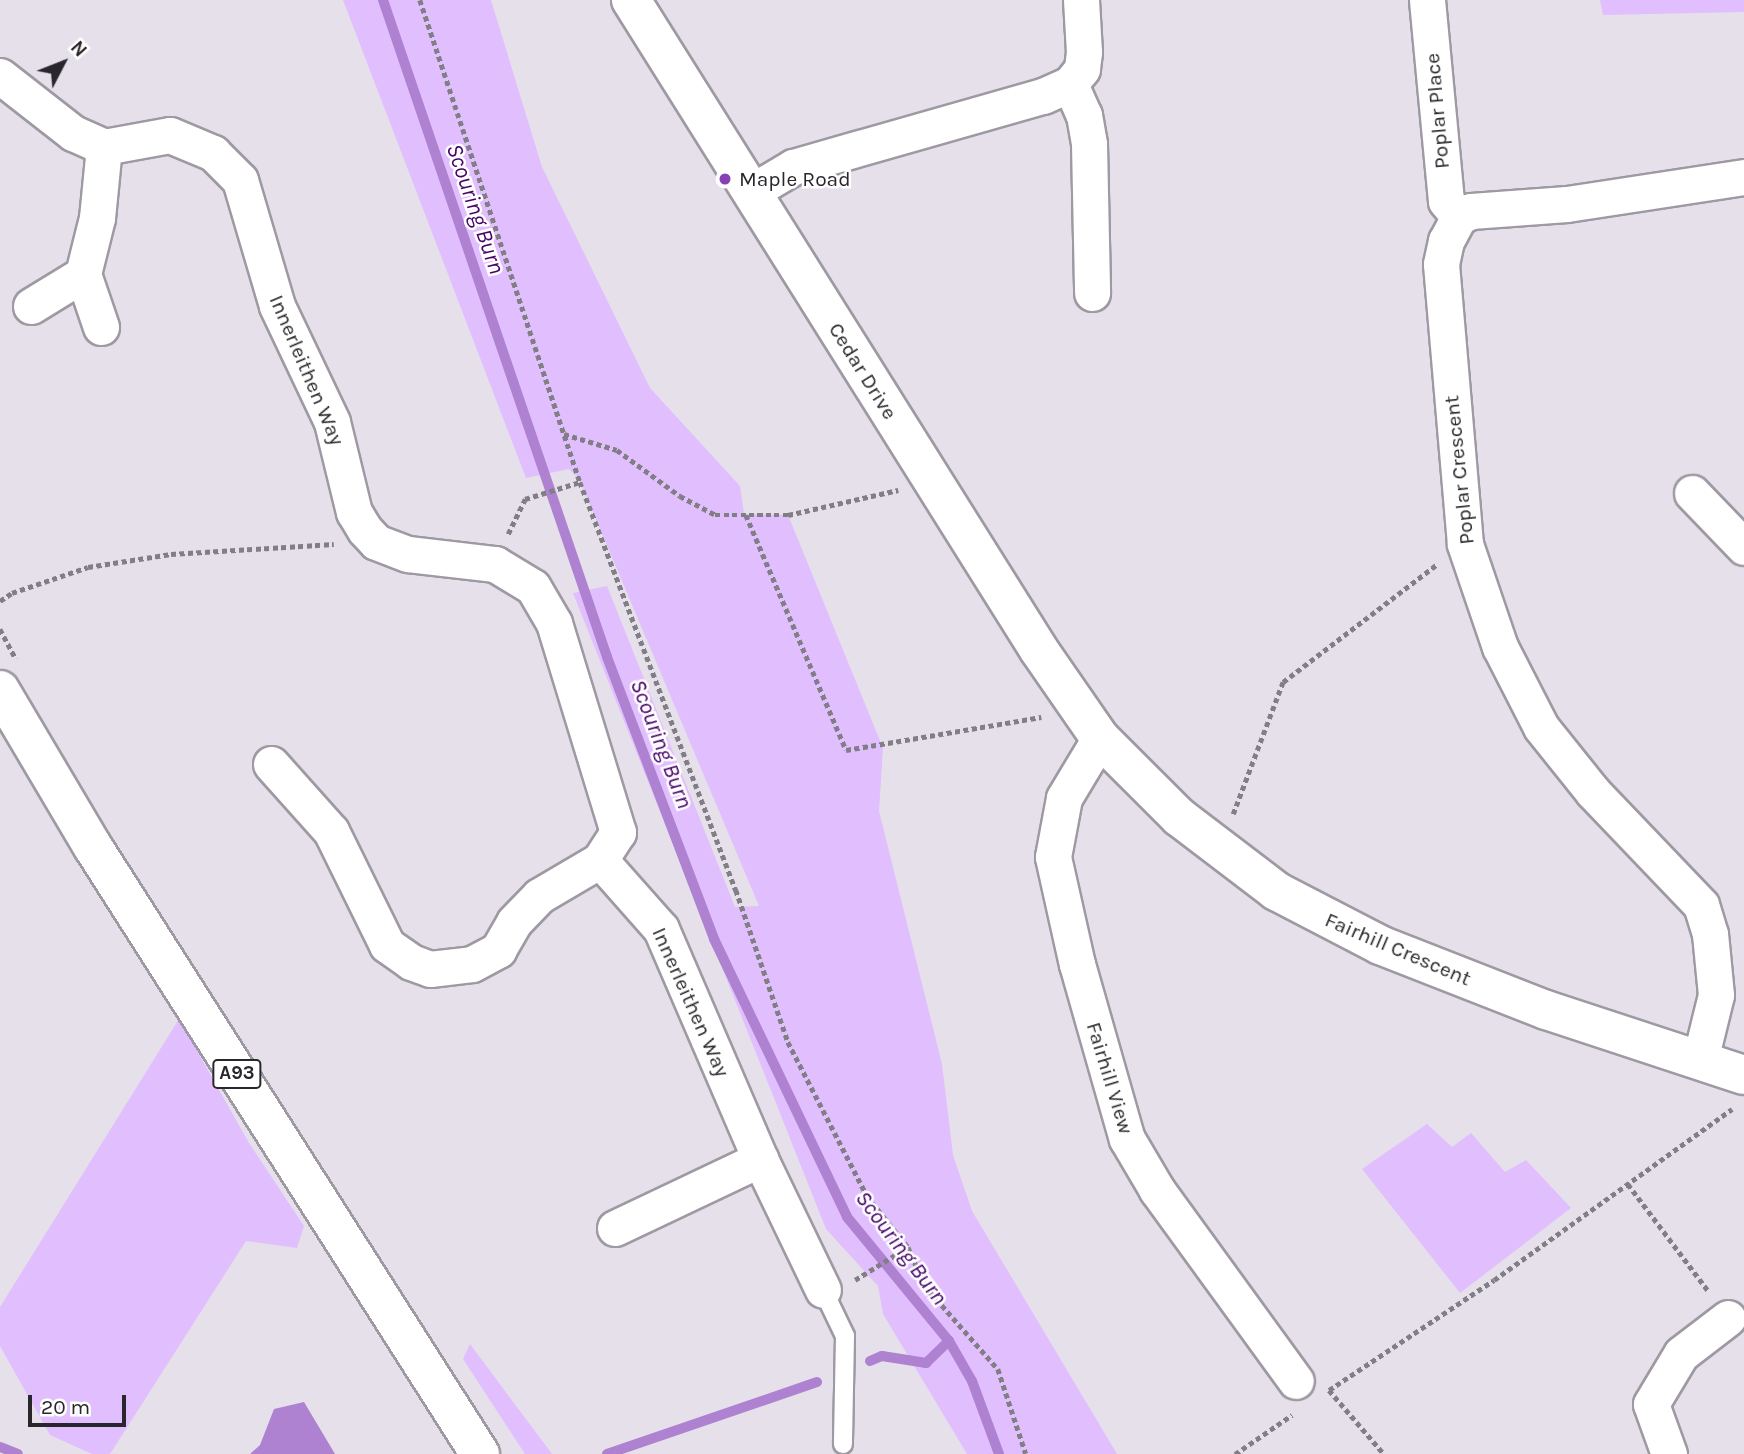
<!DOCTYPE html>
<html>
<head>
<meta charset="utf-8">
<style>
  body { margin:0 }
  #map { position:relative; width:1744px; height:1454px; overflow:hidden; background:#e5e0ea; font-family:Karla,sans-serif }
  div>[style] { position:absolute }
  .green>* { inset:0; background:#e1befe }
  .water>* { inset:0; background:#ae81d1 }
  .stream>* { height:10px; margin:-5px; padding:0 5px; transform-origin:5px; border-radius:5px; background:#ae81d1 }
  .path>* { height:4.5px; margin-top:-2.25px; transform-origin:0; background:repeating-linear-gradient(90deg,#827e85 0 5px,transparent 0 8.5px) }
  .roads { filter:drop-shadow(2px 0 #9e99a2) drop-shadow(-2px 0 #9e99a2) drop-shadow(0 2px #9e99a2) drop-shadow(0 -2px #9e99a2) }
  .service>* { height:18px; margin:-9px; padding:0 9px; transform-origin:9px; border-radius:9px; background:#fff }
  .minor>* { height:35px; margin:-17.5px; padding:0 17.5px; transform-origin:17.5px; border-radius:17.5px; background:#fff }
  .tertiary>* { height:38px; margin:-19px; padding:0 19px; transform-origin:19px; border-radius:19px; background:#fff }
  .primary>* { height:38px; margin:-19px; padding:0 19px; transform-origin:19px; border-radius:19px; background:#fff }
  .dots>* { width:19px; height:19px; translate:-50% -50%; box-sizing:border-box; border:4px solid #fff; border-radius:50% }
  span { translate:-50% -50%; white-space:nowrap; text-align:center; line-height:1.15; -webkit-text-stroke:5px #fff; paint-order:stroke }
  .shield-label span { padding:2px 5px; background:#fff; border:2px solid; border-radius:5px; -webkit-text-stroke-width:0 }
  .shield-label { font-size:19px; color:#29272b; font-weight:700 }
  .street-label { font-size:21px; color:#29272b }
  .poi-label { font-size:21px; color:#29272b }
  .left { translate:0 -50%; text-align:left }
  .water-label { font-size:23px; color:#470369; font-style:italic }
  .north { position:absolute; left:28px; top:28px; width:70px; height:70px; -webkit-text-stroke:5px #fff; paint-order:stroke; rotate:48deg; font-size:19px; font-weight:700; line-height:28px; text-align:center; color:#29272b }
  .north::after { content:''; display:block; margin:auto; width:24px; height:32px; background:#29272b; clip-path:polygon(50% 0,100% 100%,50% 72%,0 100%) }
  .scale { position:absolute; left:28px; top:1395px; width:98px; height:32px; box-sizing:border-box; border:4px solid #29272b; border-top:0; padding-left:9px; font-size:21px; line-height:24px; white-space:nowrap; color:#29272b; -webkit-text-stroke:5px #fff; paint-order:stroke }
</style>
</head>
<body>
<div id="map">
  <div class="green">
    <i style="clip-path:polygon(343px 0,491px 0,542px 167px,650px 388px,740px 486px,744px 514px,788px 515px,883px 748px,879px 811px,942px 1064px,953px 1155px,972px 1211px,1117px 1454px,967px 1454px,883px 1314px,878px 1286px,826px 1229px,573px 593px,607px 586px,735px 907px,759px 906px,579px 479px,569px 469px,526px 478px)"></i>
    <i style="clip-path:polygon(1600px 0,1744px 0,1744px 12px,1603px 15px)"></i>
    <i style="clip-path:polygon(179px 1019px,249px 1143px,304px 1226px,297px 1248px,246px 1241px,110px 1454px,92px 1454px,50px 1435px,0 1346px,0 1307px)"></i>
    <i style="clip-path:polygon(1427px 1124px,1452px 1147px,1471px 1133px,1505px 1172px,1526px 1160px,1571px 1208px,1460px 1293px,1362px 1169px)"></i>
    <i style="clip-path:polygon(470px 1344px,552px 1454px,525px 1454px,463px 1359px)"></i>
  </div>
  <div class="water">
    <i style="clip-path:polygon(304px 1402px,335px 1454px,250px 1454px,260px 1445px,274px 1409px)"></i>
  </div>
  <div class="stream">
    <i style="left:383px;top:0;width:694px;rotate:71.17deg"></i>
    <i style="left:607px;top:657px;width:302px;rotate:69.2deg"></i>
    <i style="left:714px;top:939px;width:308px;rotate:64.4deg"></i>
    <i style="left:847px;top:1217px;width:161px;rotate:50.6deg"></i>
    <i style="left:949px;top:1341px;width:46px;rotate:60.1deg"></i>
    <i style="left:972px;top:1381px;width:78px;rotate:69.7deg"></i>
    <i style="left:870px;top:1361px;width:13px;rotate:-23deg"></i>
    <i style="left:882px;top:1356px;width:45px;rotate:9deg"></i>
    <i style="left:926px;top:1363px;width:32px;rotate:-44deg"></i>
    <i style="left:0;top:1447px;width:19px;rotate:21deg"></i>
    <i style="left:607px;top:1454px;width:222px;rotate:-18.9deg"></i>
  </div>
  <div class="path">
    <i style="left:420px;top:0;width:508px;rotate:71.64deg"></i>
    <i style="left:580px;top:482px;width:437px;rotate:69.1deg"></i>
    <i style="left:736px;top:890px;width:161px;rotate:71.1deg"></i>
    <i style="left:788px;top:1042px;width:173px;rotate:62.8deg"></i>
    <i style="left:867px;top:1196px;width:65px;rotate:51.2deg"></i>
    <i style="left:908px;top:1247px;width:43px;rotate:66.4deg"></i>
    <i style="left:925px;top:1286px;width:111px;rotate:48.7deg"></i>
    <i style="left:998px;top:1369px;width:89px;rotate:71.8deg"></i>
    <i style="left:564px;top:434px;width:55px;rotate:16.8deg"></i>
    <i style="left:617px;top:450px;width:78px;rotate:36.1deg"></i>
    <i style="left:680px;top:496px;width:40px;rotate:28deg"></i>
    <i style="left:715px;top:515px;width:73px"></i>
    <i style="left:788px;top:515px;width:113px;rotate:-12.8deg"></i>
    <i style="left:746px;top:515px;width:255px;rotate:66.9deg"></i>
    <i style="left:846px;top:750px;width:198px;rotate:-9.6deg"></i>
    <i style="left:508px;top:534px;width:39px;rotate:-64deg"></i>
    <i style="left:525px;top:499px;width:58px;rotate:-17.2deg"></i>
    <i style="left:0;top:601px;width:14px;rotate:-34deg"></i>
    <i style="left:12px;top:593px;width:80px;rotate:-18.9deg"></i>
    <i style="left:88px;top:567px;width:84px;rotate:-8.9deg"></i>
    <i style="left:171px;top:554px;width:163px;rotate:-3.5deg"></i>
    <i style="left:0;top:629px;width:34px;rotate:62deg"></i>
    <i style="left:1233px;top:814px;width:141px;rotate:-69.3deg"></i>
    <i style="left:1283px;top:682px;width:193px;rotate:-37.4deg"></i>
    <i style="left:1628px;top:1184px;width:135px;rotate:53.1deg"></i>
    <i style="left:855px;top:1280px;width:62px;rotate:-31.9deg"></i>
    <i style="left:1329px;top:1390px;width:198px;rotate:-33.7deg"></i>
    <i style="left:1494px;top:1280px;width:293px;rotate:-35.7deg"></i>
    <i style="left:1329px;top:1390px;width:84px;rotate:49.3deg"></i>
    <i style="left:1235px;top:1454px;width:69px;rotate:-34.4deg"></i>
  </div>
  <div class="roads">
    <div class="service">
      <i style="left:823px;top:1290px;width:51px;rotate:64.4deg"></i>
      <i style="left:845px;top:1336px;width:108px;rotate:91.1deg"></i>
    </div>
    <div class="minor">
      <i style="left:1081px;top:0;width:52px;rotate:86.7deg"></i>
      <i style="left:1084px;top:52px;width:17px;rotate:97deg"></i>
      <i style="left:1082px;top:69px;width:19px;rotate:129deg"></i>
      <i style="left:1070px;top:84px;width:34px;rotate:66deg"></i>
      <i style="left:1084px;top:115px;width:29px;rotate:80deg"></i>
      <i style="left:1089px;top:144px;width:149px;rotate:88.8deg"></i>
      <i style="left:1427px;top:0;width:202px;rotate:84.6deg"></i>
      <i style="left:1446px;top:201px;width:21px;rotate:51deg"></i>
      <i style="left:0;top:76px;width:93px;rotate:38deg"></i>
      <i style="left:73px;top:133px;width:34px;rotate:24deg"></i>
      <i style="left:104px;top:147px;width:67px;rotate:-10.3deg"></i>
      <i style="left:170px;top:135px;width:47px;rotate:22.7deg"></i>
      <i style="left:213px;top:153px;width:38px;rotate:45deg"></i>
      <i style="left:240px;top:180px;width:131px;rotate:73.6deg"></i>
      <i style="left:277px;top:306px;width:128px;rotate:64.6deg"></i>
      <i style="left:332px;top:422px;width:93px;rotate:76.3deg"></i>
      <i style="left:354px;top:512px;width:21px;rotate:59deg"></i>
      <i style="left:365px;top:530px;width:16px;rotate:47deg"></i>
      <i style="left:376px;top:542px;width:34px;rotate:21deg"></i>
      <i style="left:408px;top:554px;width:88px;rotate:6.6deg"></i>
      <i style="left:495px;top:564px;width:44px;rotate:31.2deg"></i>
      <i style="left:533px;top:587px;width:42px;rotate:59.7deg"></i>
      <i style="left:554px;top:623px;width:219px;rotate:73deg"></i>
      <i style="left:618px;top:832px;width:33px;rotate:123deg"></i>
      <i style="left:751px;top:192px;width:49px;rotate:-30.8deg"></i>
      <i style="left:793px;top:167px;width:260px;rotate:-15.9deg"></i>
      <i style="left:1043px;top:96px;width:30px;rotate:-24deg"></i>
      <i style="left:83px;top:274px;width:56px;rotate:71.2deg"></i>
      <i style="left:31px;top:306px;width:61px;rotate:-31.6deg"></i>
      <i style="left:83px;top:274px;width:58px;rotate:-76deg"></i>
      <i style="left:97px;top:218px;width:71px;rotate:-84.4deg"></i>
      <i style="left:1692px;top:493px;width:75px;rotate:46.1deg"></i>
      <i style="left:1100px;top:738px;width:70px;rotate:121deg"></i>
      <i style="left:1064px;top:798px;width:60px;rotate:100.6deg"></i>
      <i style="left:1053px;top:857px;width:110px;rotate:77.4deg"></i>
      <i style="left:1077px;top:964px;width:182px;rotate:74.1deg"></i>
      <i style="left:1127px;top:1139px;width:59px;rotate:59.5deg"></i>
      <i style="left:1157px;top:1190px;width:236px;rotate:54deg"></i>
      <i style="left:271px;top:764px;width:90px;rotate:48.2deg"></i>
      <i style="left:331px;top:831px;width:127px;rotate:63.8deg"></i>
      <i style="left:387px;top:945px;width:29px;rotate:35deg"></i>
      <i style="left:411px;top:962px;width:20px;rotate:20deg"></i>
      <i style="left:430px;top:969px;width:42px;rotate:-6.8deg"></i>
      <i style="left:472px;top:964px;width:30px;rotate:-28deg"></i>
      <i style="left:498px;top:950px;width:32px;rotate:-60deg"></i>
      <i style="left:514px;top:922px;width:36px;rotate:-46deg"></i>
      <i style="left:539px;top:896px;width:71px;rotate:-30.5deg"></i>
      <i style="left:600px;top:860px;width:92px;rotate:48.5deg"></i>
      <i style="left:661px;top:929px;width:250px;rotate:66.7deg"></i>
      <i style="left:760px;top:1159px;width:145px;rotate:64.3deg"></i>
      <i style="left:1700px;top:1060px;width:67px;rotate:-76.2deg"></i>
      <i style="left:1716px;top:995px;width:61px;rotate:-95.6deg"></i>
      <i style="left:1710px;top:934px;width:30px;rotate:-107deg"></i>
      <i style="left:1701px;top:905px;width:156px;rotate:-133.7deg"></i>
      <i style="left:1593px;top:792px;width:83px;rotate:-128.7deg"></i>
      <i style="left:1541px;top:727px;width:90px;rotate:-117.1deg"></i>
      <i style="left:1500px;top:647px;width:109px;rotate:-108.8deg"></i>
      <i style="left:1465px;top:544px;width:281px;rotate:-94.9deg"></i>
      <i style="left:1441px;top:264px;width:24px;rotate:-78deg"></i>
      <i style="left:1446px;top:241px;width:27px;rotate:-62deg"></i>
      <i style="left:1459px;top:217px;width:13px;rotate:-27deg"></i>
      <i style="left:1471px;top:211px;width:96px;rotate:-4.2deg"></i>
      <i style="left:1567px;top:204px;width:179px;rotate:-8.7deg"></i>
      <i style="left:615px;top:1228px;width:161px;rotate:-25.4deg"></i>
      <i style="left:1669px;top:1454px;width:53px;rotate:-109.8deg"></i>
      <i style="left:1651px;top:1404px;width:58px;rotate:-59deg"></i>
      <i style="left:1681px;top:1354px;width:59px;rotate:-37.5deg"></i>
    </div>
    <div class="tertiary">
      <i style="left:631px;top:0;width:767px;rotate:57.88deg"></i>
      <i style="left:1039px;top:650px;width:107px;rotate:55.3deg"></i>
      <i style="left:1100px;top:738px;width:112px;rotate:45deg"></i>
      <i style="left:1179px;top:817px;width:122px;rotate:37.3deg"></i>
      <i style="left:1276px;top:891px;width:117px;rotate:27.4deg"></i>
      <i style="left:1380px;top:945px;width:178px;rotate:21.4deg"></i>
      <i style="left:1546px;top:1010px;width:208px;rotate:18.2deg"></i>
    </div>
    <div class="primary">
      <i style="left:0;top:690px;width:182px;rotate:59.4deg"></i>
      <i style="left:93px;top:847px;width:720px;rotate:57.48deg"></i>
    </div>
  </div>
  <div class="dots">
    <i style="left:725px;top:179px;background:#8741b4"></i>
  </div>
  <div class="shield-label">
    <span style="left:237px;top:1074px">A93</span>
  </div>
  <div class="street-label">
    <span style="left:1437px;top:111px;rotate:-95deg">Poplar Place</span>
    <span style="left:307px;top:370px;rotate:67deg">Innerleithen Way</span>
    <span style="left:863px;top:371px;rotate:58deg">Cedar Drive</span>
    <span style="left:1459px;top:470px;rotate:-96deg">Poplar Crescent</span>
    <span style="left:1398px;top:949px;rotate:23deg">Fairhill Crescent</span>
    <span style="left:691px;top:1002px;rotate:66deg">Innerleithen Way</span>
    <span style="left:1110px;top:1078px;rotate:73deg">Fairhill View</span>
  </div>
  <div class="poi-label">
    <span class="left" style="left:739px;top:179px">Maple Road</span>
  </div>
  <div class="water-label">
    <span style="left:475px;top:209px;rotate:71deg">Scouring Burn</span>
    <span style="left:661px;top:744px;rotate:69deg">Scouring Burn</span>
    <span style="left:901px;top:1248px;rotate:53deg">Scouring Burn</span>
  </div>
  <div class="north">N</div>
  <div class="scale">20 m</div>
</div>
</body>
</html>
